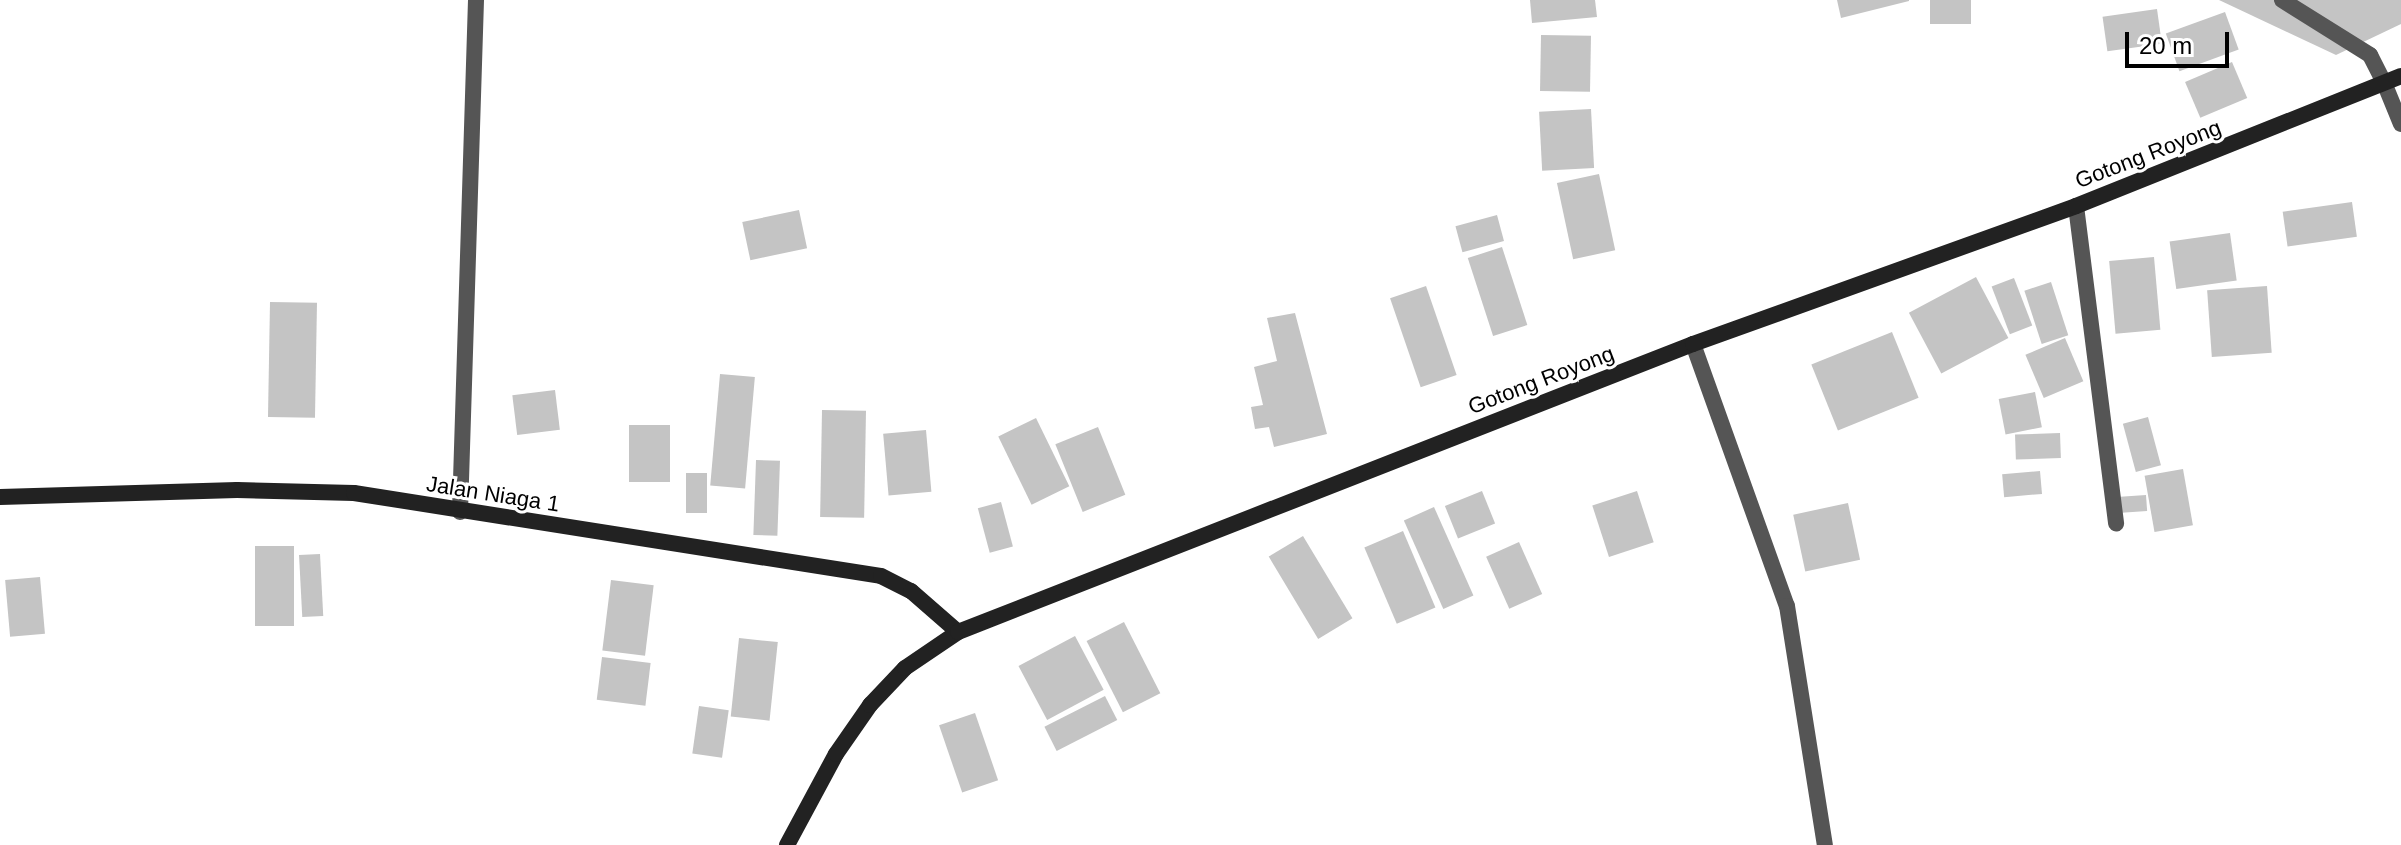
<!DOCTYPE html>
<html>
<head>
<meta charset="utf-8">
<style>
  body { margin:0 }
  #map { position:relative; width:2401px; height:845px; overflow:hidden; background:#fff; font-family:Helvetica,sans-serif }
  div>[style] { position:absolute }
  .building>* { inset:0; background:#c4c4c4; transform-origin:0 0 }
  .lane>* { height:16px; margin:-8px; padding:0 8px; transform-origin:8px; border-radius:8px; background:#555 }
  .street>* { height:16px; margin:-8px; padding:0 8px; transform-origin:8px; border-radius:8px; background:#555 }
  .secondary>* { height:16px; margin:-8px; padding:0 8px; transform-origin:8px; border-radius:8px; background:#222 }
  span { translate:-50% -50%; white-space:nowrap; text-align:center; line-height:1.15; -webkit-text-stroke:6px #fff; paint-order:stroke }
  .street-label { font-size:22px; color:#000 }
  .scale { position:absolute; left:2125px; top:32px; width:104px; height:36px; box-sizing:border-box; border:4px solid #000; border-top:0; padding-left:10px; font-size:24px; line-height:28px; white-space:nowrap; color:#000; -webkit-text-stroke:6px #fff; paint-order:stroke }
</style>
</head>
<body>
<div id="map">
  <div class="building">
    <i style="clip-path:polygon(1530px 0,1595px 0,1597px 17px,1532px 23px)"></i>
    <i style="clip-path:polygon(1837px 0,1909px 0,1909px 1px,1841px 18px)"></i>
    <i style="left:1930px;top:0;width:41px;height:24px"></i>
    <i style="clip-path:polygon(2219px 0,2401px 0,2401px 24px,2336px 55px)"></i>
    <i style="left:2157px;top:9px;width:35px;height:55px;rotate:82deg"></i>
    <i style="left:2225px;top:12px;width:40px;height:63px;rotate:70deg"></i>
    <i style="left:1541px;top:35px;width:50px;height:56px;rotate:1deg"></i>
    <i style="left:2232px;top:62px;width:39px;height:51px;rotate:67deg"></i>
    <i style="left:1591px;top:109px;width:59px;height:52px;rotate:87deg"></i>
    <i style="left:1599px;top:174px;width:78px;height:43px;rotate:78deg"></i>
    <i style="left:2352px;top:202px;width:35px;height:70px;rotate:82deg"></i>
    <i style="left:799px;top:210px;width:39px;height:58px;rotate:78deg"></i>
    <i style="left:1497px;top:215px;width:27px;height:43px;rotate:75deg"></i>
    <i style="left:2230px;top:233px;width:48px;height:61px;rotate:82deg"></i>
    <i style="left:1502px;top:247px;width:82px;height:36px;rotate:72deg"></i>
    <i style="left:2154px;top:257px;width:73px;height:45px;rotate:85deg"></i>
    <i style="left:1976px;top:277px;width:69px;height:76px;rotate:62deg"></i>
    <i style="left:2014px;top:278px;width:51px;height:24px;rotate:69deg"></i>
    <i style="left:2051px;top:282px;width:56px;height:28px;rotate:72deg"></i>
    <i style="left:1426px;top:286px;width:94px;height:38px;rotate:71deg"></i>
    <i style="left:2267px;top:286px;width:67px;height:60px;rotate:86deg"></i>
    <i style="left:270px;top:302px;width:47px;height:115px;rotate:1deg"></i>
    <i style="clip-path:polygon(1295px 313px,1327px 434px,1274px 447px,1269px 427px,1255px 429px,1251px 407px,1263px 405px,1254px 367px,1277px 361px,1267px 318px)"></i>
    <i style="left:1892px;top:332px;width:71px;height:87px;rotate:68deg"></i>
    <i style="left:2065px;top:338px;width:47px;height:43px;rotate:67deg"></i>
    <i style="left:720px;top:374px;width:35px;height:112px;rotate:5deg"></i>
    <i style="left:555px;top:390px;width:40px;height:43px;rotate:83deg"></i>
    <i style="left:2035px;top:392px;width:36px;height:37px;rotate:79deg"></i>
    <i style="left:822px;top:410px;width:44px;height:107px;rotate:1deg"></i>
    <i style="left:2148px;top:417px;width:50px;height:26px;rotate:75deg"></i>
    <i style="left:1036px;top:418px;width:76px;height:42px;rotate:64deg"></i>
    <i style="left:629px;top:425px;width:41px;height:57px"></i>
    <i style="left:1098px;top:427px;width:73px;height:46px;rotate:68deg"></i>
    <i style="left:926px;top:430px;width:62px;height:43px;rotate:85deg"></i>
    <i style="left:2060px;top:433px;width:25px;height:45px;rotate:88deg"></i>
    <i style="left:756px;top:460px;width:24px;height:75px;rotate:2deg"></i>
    <i style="left:2183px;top:469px;width:57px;height:39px;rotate:80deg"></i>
    <i style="left:2040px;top:471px;width:23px;height:38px;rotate:85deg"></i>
    <i style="left:686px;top:473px;width:21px;height:40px"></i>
    <i style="left:1482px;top:491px;width:35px;height:40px;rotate:68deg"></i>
    <i style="left:1637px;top:491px;width:54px;height:47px;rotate:72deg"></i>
    <i style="left:2146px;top:495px;width:16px;height:33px;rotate:86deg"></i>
    <i style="left:1001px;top:502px;width:46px;height:24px;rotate:75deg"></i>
    <i style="left:1848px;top:503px;width:58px;height:56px;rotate:78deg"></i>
    <i style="left:1434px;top:507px;width:97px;height:33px;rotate:66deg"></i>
    <i style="left:1403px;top:531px;width:83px;height:42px;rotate:67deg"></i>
    <i style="left:1303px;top:536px;width:96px;height:40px;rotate:59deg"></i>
    <i style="left:1519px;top:542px;width:57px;height:36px;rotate:66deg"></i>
    <i style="left:255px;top:546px;width:39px;height:80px"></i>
    <i style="left:320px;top:554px;width:62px;height:21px;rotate:87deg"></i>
    <i style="left:40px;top:577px;width:57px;height:35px;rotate:85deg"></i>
    <i style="left:611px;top:580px;width:43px;height:71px;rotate:7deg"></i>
    <i style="left:1124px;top:622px;width:80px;height:42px;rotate:63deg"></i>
    <i style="left:1075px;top:636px;width:61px;height:64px;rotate:62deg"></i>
    <i style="left:739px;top:638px;width:39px;height:79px;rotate:6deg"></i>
    <i style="left:602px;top:657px;width:49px;height:43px;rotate:7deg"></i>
    <i style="left:1105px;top:696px;width:27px;height:68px;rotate:63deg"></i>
    <i style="left:699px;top:706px;width:30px;height:48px;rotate:8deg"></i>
    <i style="left:975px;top:713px;width:71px;height:38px;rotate:71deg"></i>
  </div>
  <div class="lane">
    <i style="left:2282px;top:0;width:104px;rotate:32deg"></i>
    <i style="left:2370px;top:55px;width:34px;rotate:63deg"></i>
  </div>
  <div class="street">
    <i style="left:2385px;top:85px;width:42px;rotate:67.7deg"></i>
    <i style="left:2076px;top:206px;width:320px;rotate:82.8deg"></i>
    <i style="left:1693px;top:344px;width:278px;rotate:70.3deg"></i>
    <i style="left:1787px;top:606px;width:242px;rotate:81deg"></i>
    <i style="left:460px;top:512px;width:512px;rotate:-88.21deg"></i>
  </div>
  <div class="secondary">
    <i style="left:0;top:497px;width:237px;rotate:-1.7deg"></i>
    <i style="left:237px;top:490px;width:117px;rotate:1.5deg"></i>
    <i style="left:354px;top:493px;width:533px;rotate:8.95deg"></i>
    <i style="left:881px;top:576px;width:34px;rotate:27deg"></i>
    <i style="left:911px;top:591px;width:62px;rotate:41.1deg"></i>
    <i style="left:787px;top:845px;width:103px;rotate:-61.7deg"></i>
    <i style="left:836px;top:754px;width:60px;rotate:-55.2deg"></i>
    <i style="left:870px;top:705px;width:51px;rotate:-46.6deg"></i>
    <i style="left:905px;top:668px;width:64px;rotate:-34.2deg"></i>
    <i style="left:958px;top:632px;width:789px;rotate:-21.4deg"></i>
    <i style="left:1693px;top:344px;width:407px;rotate:-19.8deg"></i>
    <i style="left:2076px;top:206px;width:350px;rotate:-21.8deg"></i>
  </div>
  <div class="street-label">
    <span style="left:2148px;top:154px;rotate:-21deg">Gotong Royong</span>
    <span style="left:1541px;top:380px;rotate:-21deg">Gotong Royong</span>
    <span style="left:493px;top:494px;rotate:9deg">Jalan Niaga 1</span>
  </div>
  <div class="scale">20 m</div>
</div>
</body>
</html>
